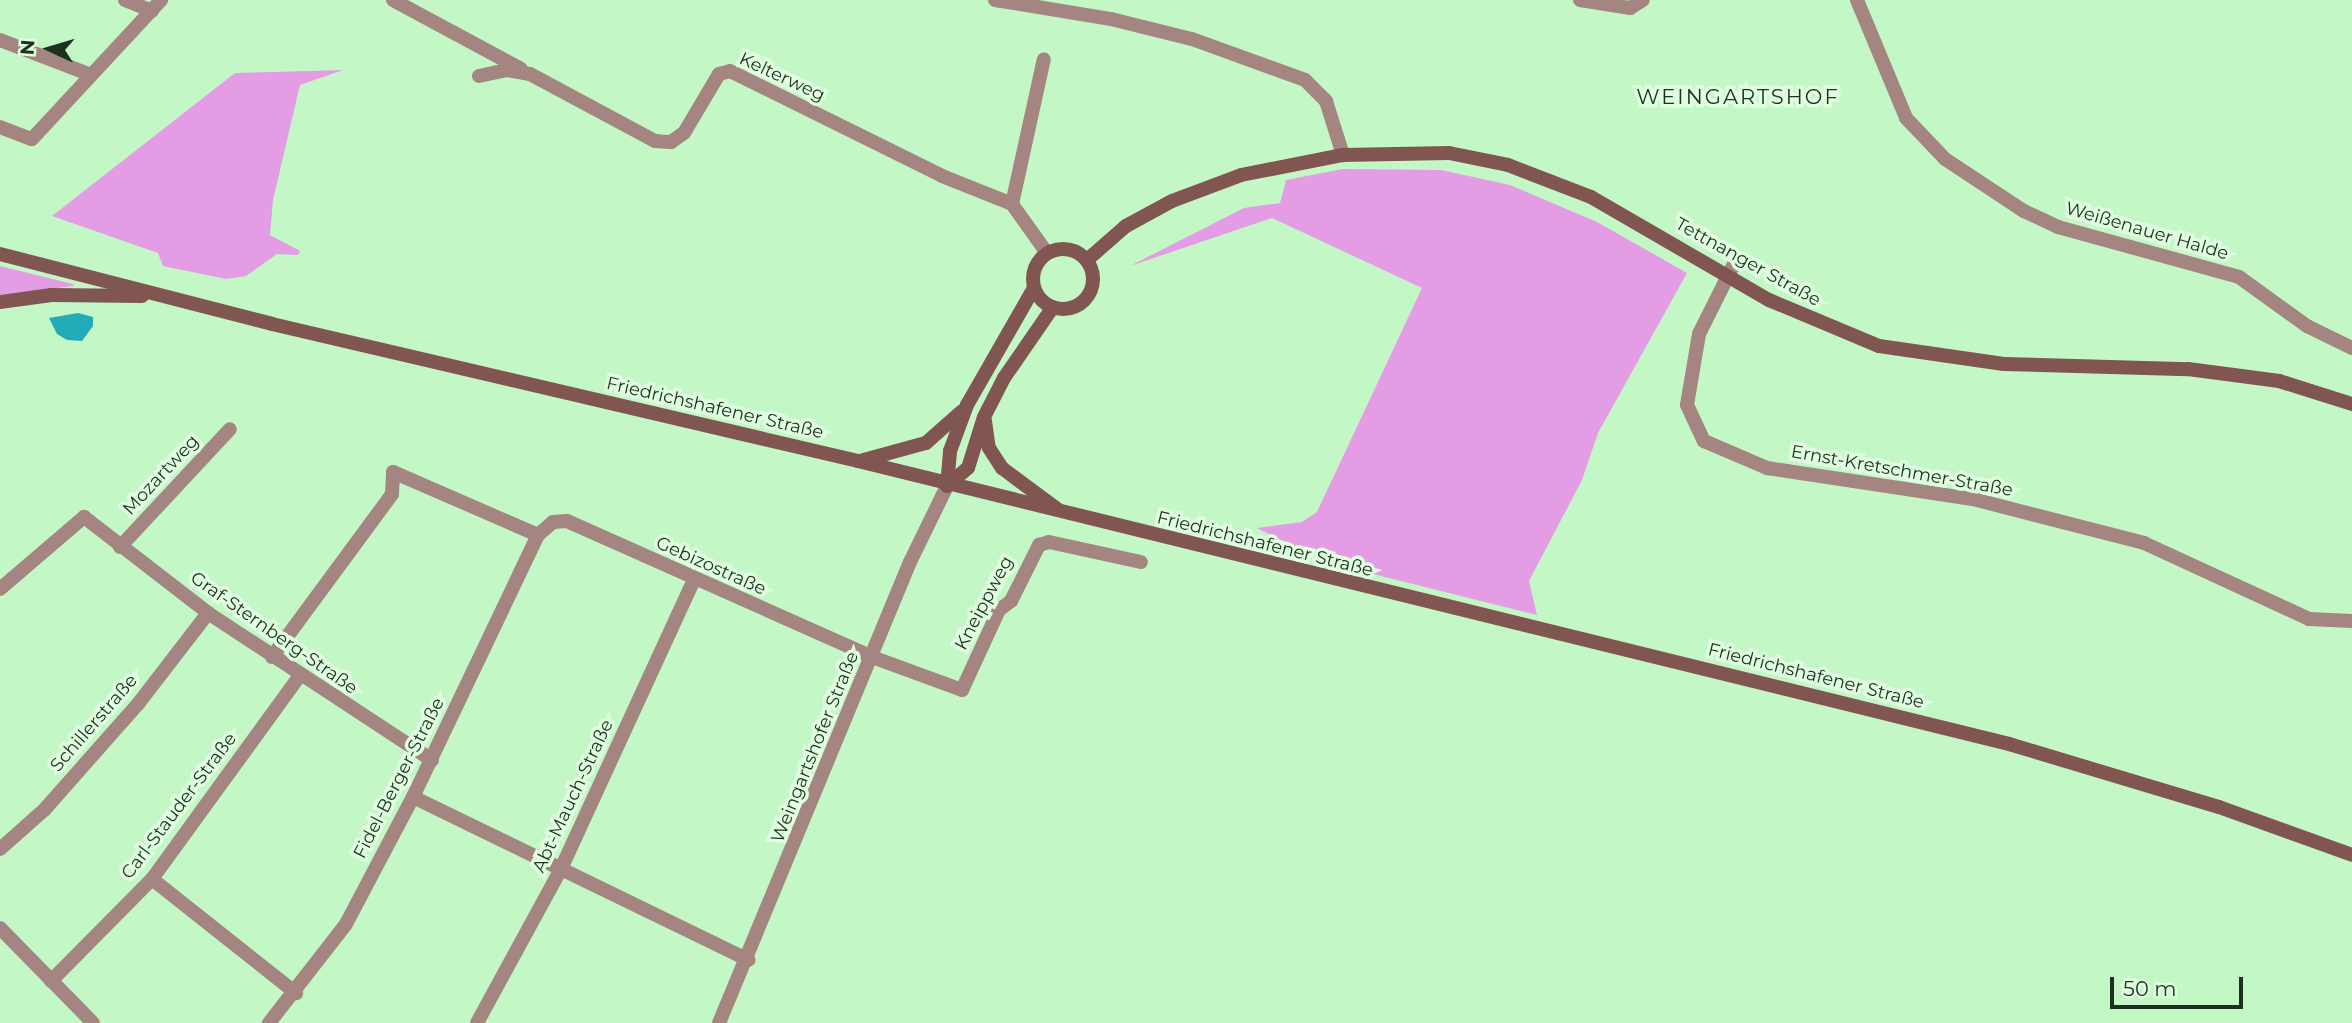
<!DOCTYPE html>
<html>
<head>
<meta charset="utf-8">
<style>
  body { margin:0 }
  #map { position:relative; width:2352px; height:1023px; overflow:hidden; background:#c3f8c6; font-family:Montserrat,sans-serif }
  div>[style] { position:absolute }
  .green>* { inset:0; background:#e49ce5 }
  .water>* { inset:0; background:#23abba }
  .street>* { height:14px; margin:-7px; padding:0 7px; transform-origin:7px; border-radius:7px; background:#a48581 }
  .secondary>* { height:14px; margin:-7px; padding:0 7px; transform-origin:7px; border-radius:7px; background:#815652 }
  .secondary>.ring { margin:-7px; padding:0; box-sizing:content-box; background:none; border:14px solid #815652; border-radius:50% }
  span { translate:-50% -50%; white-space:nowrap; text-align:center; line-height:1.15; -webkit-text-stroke:7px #e0ffe1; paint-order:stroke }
  .street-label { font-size:18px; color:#1d311f }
  .quarter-label { font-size:21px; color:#1d311f; letter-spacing:2px }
  .north { position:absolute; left:14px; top:14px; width:70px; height:70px; -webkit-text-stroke:5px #e0ffe1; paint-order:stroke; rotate:274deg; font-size:19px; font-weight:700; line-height:28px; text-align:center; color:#1d311f }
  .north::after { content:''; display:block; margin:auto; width:24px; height:32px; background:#1d311f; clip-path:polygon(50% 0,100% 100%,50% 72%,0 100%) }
  .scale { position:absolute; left:2110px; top:977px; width:133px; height:32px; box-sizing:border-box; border:4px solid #1d311f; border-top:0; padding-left:9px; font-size:21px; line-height:24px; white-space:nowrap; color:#1d311f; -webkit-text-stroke:5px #e0ffe1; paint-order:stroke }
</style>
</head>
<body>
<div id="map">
  <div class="green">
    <i style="clip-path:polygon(343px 70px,300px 85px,273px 200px,270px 235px,300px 251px,298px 255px,277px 254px,246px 276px,226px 279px,163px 266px,158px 253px,52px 216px,235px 73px)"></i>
    <i style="clip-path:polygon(1343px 169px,1441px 170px,1510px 185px,1597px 222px,1687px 273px,1598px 433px,1582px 480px,1529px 581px,1537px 615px,1325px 562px,1257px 528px,1302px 522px,1317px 512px,1422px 288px,1272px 218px,1130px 266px,1244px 208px,1280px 203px,1286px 180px)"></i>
    <i style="clip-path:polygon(0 266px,73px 284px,74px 286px,0 295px)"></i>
  </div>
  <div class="water">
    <i style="clip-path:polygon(78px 313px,93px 317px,93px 326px,82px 341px,67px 340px,57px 334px,49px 318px)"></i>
  </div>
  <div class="street">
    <i style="left:125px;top:0;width:29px;rotate:22deg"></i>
    <i style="left:393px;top:0;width:145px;rotate:28.3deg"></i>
    <i style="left:995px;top:0;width:118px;rotate:9.3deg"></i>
    <i style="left:1111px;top:19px;width:83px;rotate:13.9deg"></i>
    <i style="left:1192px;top:39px;width:120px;rotate:19.9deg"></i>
    <i style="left:1305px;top:80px;width:30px;rotate:45deg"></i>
    <i style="left:1326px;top:101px;width:57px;rotate:72.5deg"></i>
    <i style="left:1580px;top:0;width:51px;rotate:9.1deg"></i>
    <i style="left:1630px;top:8px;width:15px;rotate:-32deg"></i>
    <i style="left:1857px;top:0;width:128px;rotate:67.4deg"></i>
    <i style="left:1906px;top:118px;width:57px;rotate:46.4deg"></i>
    <i style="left:1945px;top:159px;width:95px;rotate:33.4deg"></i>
    <i style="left:2024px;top:211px;width:38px;rotate:25deg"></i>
    <i style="left:2058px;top:227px;width:188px;rotate:15.4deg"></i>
    <i style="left:2239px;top:277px;width:84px;rotate:35.8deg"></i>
    <i style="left:2307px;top:326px;width:50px;rotate:26.1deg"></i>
    <i style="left:0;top:40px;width:97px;rotate:21deg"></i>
    <i style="left:479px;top:76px;width:29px;rotate:-12deg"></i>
    <i style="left:507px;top:70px;width:23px;rotate:10deg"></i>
    <i style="left:530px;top:74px;width:142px;rotate:28.2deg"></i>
    <i style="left:655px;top:141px;width:16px;rotate:4deg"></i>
    <i style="left:671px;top:142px;width:16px;rotate:-35deg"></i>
    <i style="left:684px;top:133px;width:69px;rotate:-59.3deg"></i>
    <i style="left:719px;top:74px;width:11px;rotate:-15deg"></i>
    <i style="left:730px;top:71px;width:237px;rotate:26.3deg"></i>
    <i style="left:942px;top:176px;width:75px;rotate:21.8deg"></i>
    <i style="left:1012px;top:204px;width:60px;rotate:54.5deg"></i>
    <i style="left:0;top:127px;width:34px;rotate:21deg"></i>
    <i style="left:32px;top:139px;width:190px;rotate:-47.1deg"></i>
    <i style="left:1012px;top:204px;width:148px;rotate:-77.6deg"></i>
    <i style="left:1734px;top:264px;width:78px;rotate:116.6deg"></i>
    <i style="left:1699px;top:334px;width:72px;rotate:99.6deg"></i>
    <i style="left:1687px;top:405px;width:40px;rotate:65deg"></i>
    <i style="left:1704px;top:441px;width:69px;rotate:23.2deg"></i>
    <i style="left:1767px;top:468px;width:208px;rotate:8.6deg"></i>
    <i style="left:1973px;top:499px;width:177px;rotate:14.4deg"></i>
    <i style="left:2144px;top:543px;width:182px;rotate:24.7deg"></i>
    <i style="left:2309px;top:619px;width:43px;rotate:2.7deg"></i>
    <i style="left:120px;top:547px;width:161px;rotate:-47deg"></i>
    <i style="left:0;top:589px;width:111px;rotate:-40.6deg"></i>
    <i style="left:84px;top:517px;width:157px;rotate:37.7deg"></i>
    <i style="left:208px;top:613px;width:268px;rotate:33.3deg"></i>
    <i style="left:272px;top:657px;width:202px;rotate:-53.6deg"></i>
    <i style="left:392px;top:494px;width:22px;rotate:-87deg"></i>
    <i style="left:393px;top:472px;width:158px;rotate:23.5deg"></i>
    <i style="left:413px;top:797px;width:373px;rotate:25.9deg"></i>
    <i style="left:0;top:849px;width:60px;rotate:-41.6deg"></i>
    <i style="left:45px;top:809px;width:140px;rotate:-48.5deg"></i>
    <i style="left:138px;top:704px;width:115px;rotate:-52.4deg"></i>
    <i style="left:152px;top:879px;width:184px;rotate:38.4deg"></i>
    <i style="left:0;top:928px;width:133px;rotate:45.6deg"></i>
    <i style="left:51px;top:981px;width:144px;rotate:-45.3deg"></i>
    <i style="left:152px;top:879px;width:250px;rotate:-54deg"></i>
    <i style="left:269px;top:1023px;width:125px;rotate:-52.1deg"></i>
    <i style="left:346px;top:924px;width:144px;rotate:-62.2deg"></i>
    <i style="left:413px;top:797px;width:290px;rotate:-64.5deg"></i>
    <i style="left:538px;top:535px;width:20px;rotate:-41deg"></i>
    <i style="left:553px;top:522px;width:14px;rotate:-4deg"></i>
    <i style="left:567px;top:521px;width:334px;rotate:24deg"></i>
    <i style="left:872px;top:657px;width:96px;rotate:20.1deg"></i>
    <i style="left:962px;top:690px;width:88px;rotate:-65.2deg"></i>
    <i style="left:999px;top:610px;width:15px;rotate:-37deg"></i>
    <i style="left:1011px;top:601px;width:63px;rotate:-63.4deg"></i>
    <i style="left:1039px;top:545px;width:10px;rotate:-17deg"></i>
    <i style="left:1049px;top:542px;width:94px;rotate:12.3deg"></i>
    <i style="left:477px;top:1023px;width:173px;rotate:-61.4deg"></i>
    <i style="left:560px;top:871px;width:320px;rotate:-65.3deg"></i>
    <i style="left:719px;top:1023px;width:499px;rotate:-67.5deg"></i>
    <i style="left:910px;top:562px;width:85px;rotate:-64deg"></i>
  </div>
  <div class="secondary">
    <i class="ring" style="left:1033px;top:249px;width:46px;height:46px"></i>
    <i style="left:0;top:254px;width:281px;rotate:14.4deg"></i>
    <i style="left:272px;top:324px;width:602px;rotate:13.16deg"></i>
    <i style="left:858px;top:461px;width:1185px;rotate:13.81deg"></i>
    <i style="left:2009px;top:744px;width:219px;rotate:16.7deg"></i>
    <i style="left:2219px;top:807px;width:141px;rotate:19.8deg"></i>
    <i style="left:1087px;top:260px;width:52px;rotate:-41.1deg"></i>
    <i style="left:1126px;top:226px;width:52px;rotate:-28.5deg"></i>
    <i style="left:1172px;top:201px;width:74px;rotate:-20.6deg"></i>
    <i style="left:1241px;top:175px;width:104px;rotate:-11.1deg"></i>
    <i style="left:1343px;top:155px;width:106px;rotate:-1.1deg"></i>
    <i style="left:1449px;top:153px;width:60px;rotate:11.5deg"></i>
    <i style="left:1508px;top:165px;width:89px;rotate:21.1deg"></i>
    <i style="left:1591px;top:197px;width:206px;rotate:30.1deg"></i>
    <i style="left:1769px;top:300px;width:119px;rotate:22.7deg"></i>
    <i style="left:1879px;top:346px;width:126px;rotate:8.2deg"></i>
    <i style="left:2004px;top:364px;width:184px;rotate:1.6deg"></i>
    <i style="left:2188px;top:369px;width:92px;rotate:7.5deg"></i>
    <i style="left:2279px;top:381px;width:77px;rotate:17.5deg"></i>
    <i style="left:0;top:302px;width:52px;rotate:-7.7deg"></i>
    <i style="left:52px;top:295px;width:90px;rotate:0.6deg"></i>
    <i style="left:985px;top:421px;width:27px;rotate:82deg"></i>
    <i style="left:989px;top:448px;width:24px;rotate:57deg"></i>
    <i style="left:1002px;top:468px;width:69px;rotate:36.7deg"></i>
    <i style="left:860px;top:461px;width:68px;rotate:-15.3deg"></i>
    <i style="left:926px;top:443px;width:48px;rotate:-41.6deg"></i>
    <i style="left:947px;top:486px;width:35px;rotate:-85deg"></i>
    <i style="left:950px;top:451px;width:49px;rotate:-69.7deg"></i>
    <i style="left:967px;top:405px;width:135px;rotate:-60.2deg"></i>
    <i style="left:947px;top:486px;width:28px;rotate:-41deg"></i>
    <i style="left:968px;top:468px;width:53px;rotate:-72.6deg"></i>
    <i style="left:984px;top:417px;width:44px;rotate:-62.9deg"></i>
    <i style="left:1004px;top:378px;width:86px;rotate:-55.4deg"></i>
  </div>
  <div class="street-label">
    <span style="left:782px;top:77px;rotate:25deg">Kelterweg</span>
    <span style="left:2147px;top:231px;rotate:16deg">Weißenauer Halde</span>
    <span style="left:1748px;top:262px;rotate:29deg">Tettnanger Straße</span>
    <span style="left:715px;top:408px;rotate:13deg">Friedrichshafener Straße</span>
    <span style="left:1902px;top:471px;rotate:10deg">Ernst-Kretschmer-Straße</span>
    <span style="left:161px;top:475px;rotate:-47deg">Mozartweg</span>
    <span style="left:1265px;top:544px;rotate:14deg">Friedrichshafener Straße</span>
    <span style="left:711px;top:566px;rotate:24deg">Gebizostraße</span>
    <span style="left:984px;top:603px;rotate:-62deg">Kneippweg</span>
    <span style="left:274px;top:633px;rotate:35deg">Graf-Sternberg-Straße</span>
    <span style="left:1816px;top:676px;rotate:14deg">Friedrichshafener Straße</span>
    <span style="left:94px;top:723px;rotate:-49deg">Schillerstraße</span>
    <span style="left:815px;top:747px;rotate:-68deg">Weingartshofer Straße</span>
    <span style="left:399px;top:778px;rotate:-63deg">Fidel-Berger-Straße</span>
    <span style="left:573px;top:796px;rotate:-65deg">Abt-Mauch-Straße</span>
    <span style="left:179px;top:806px;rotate:-53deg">Carl-Stauder-Straße</span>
  </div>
  <div class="quarter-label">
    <span style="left:1738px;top:97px">WEINGARTSHOF</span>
  </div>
  <div class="north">N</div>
  <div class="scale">50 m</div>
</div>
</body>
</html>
